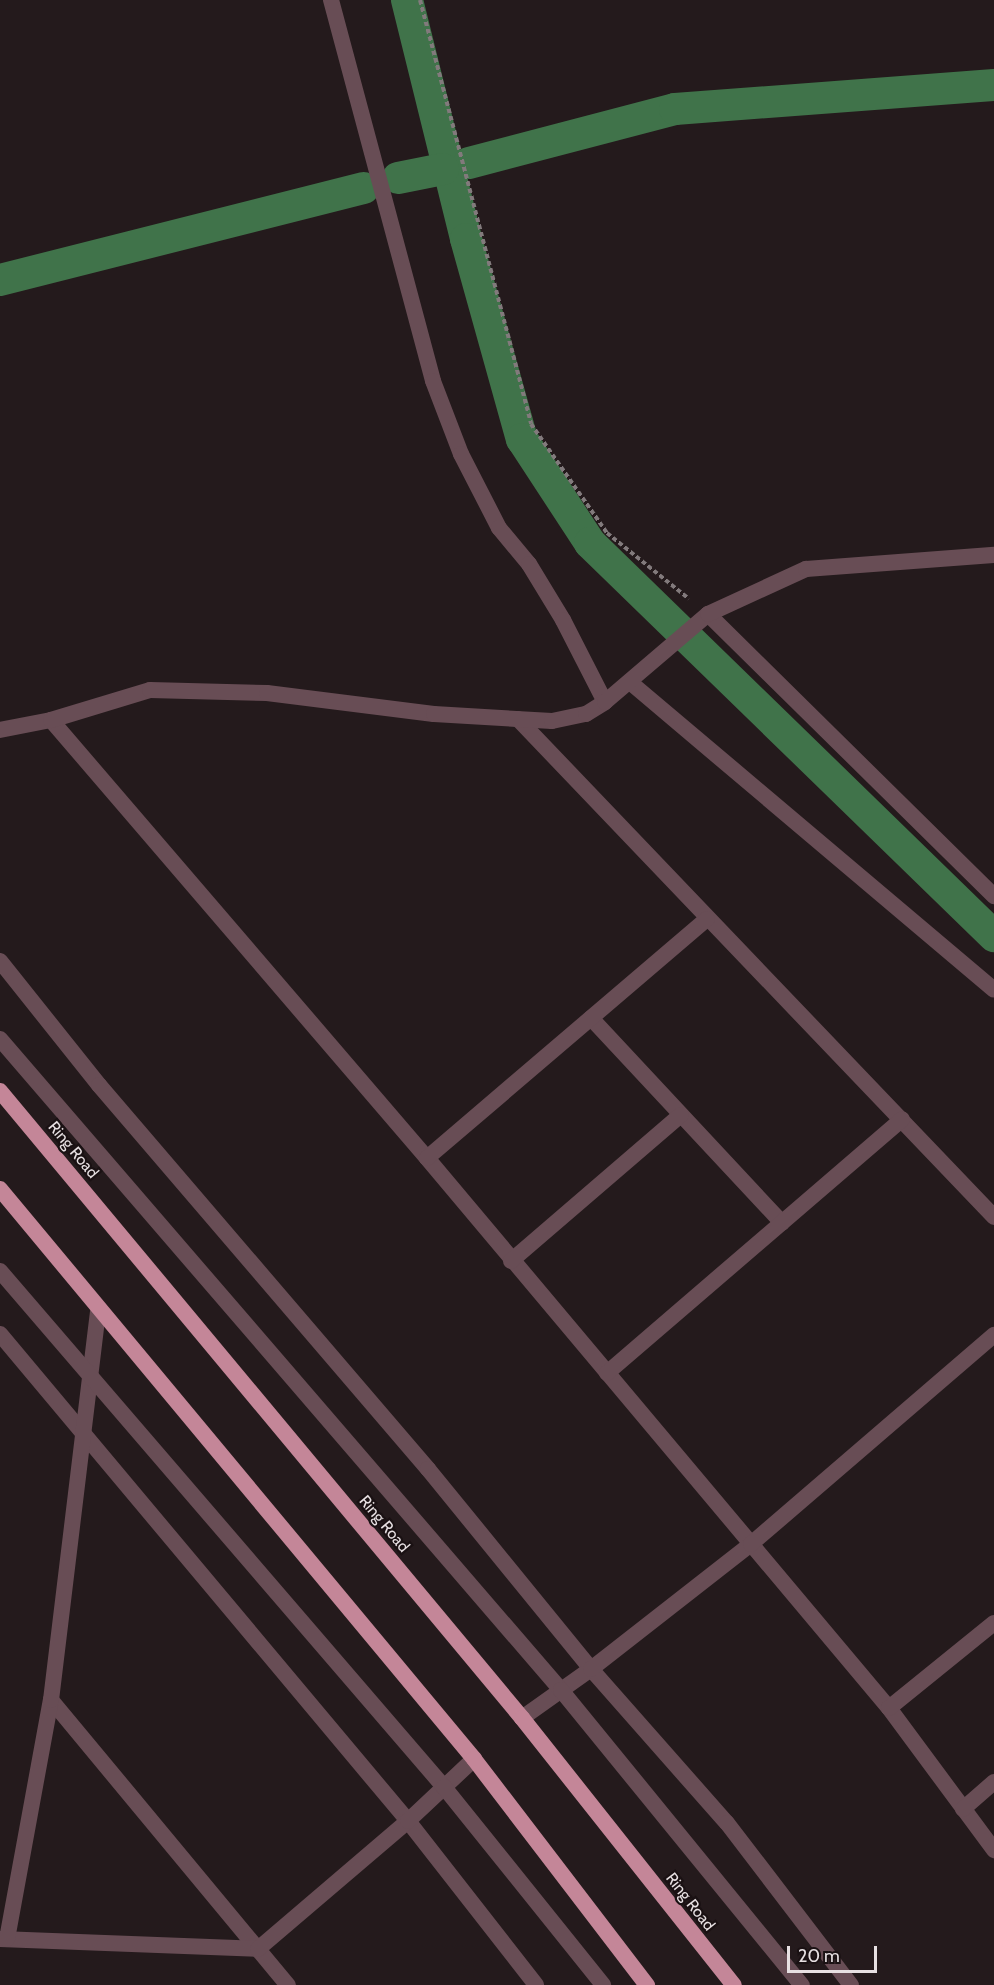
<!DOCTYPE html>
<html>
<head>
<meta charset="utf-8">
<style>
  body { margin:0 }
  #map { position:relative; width:994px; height:1985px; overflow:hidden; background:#241a1c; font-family:Cabin,sans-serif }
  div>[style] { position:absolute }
  .canal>* { height:32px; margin:-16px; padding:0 16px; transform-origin:16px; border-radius:16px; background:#40734a }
  .path>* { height:4px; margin-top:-2px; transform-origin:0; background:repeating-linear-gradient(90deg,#827a7c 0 4.5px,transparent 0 7.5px) }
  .minor>* { height:16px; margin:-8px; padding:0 8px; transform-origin:8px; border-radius:8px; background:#684d55 }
  .tertiary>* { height:16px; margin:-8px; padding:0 8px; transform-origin:8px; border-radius:8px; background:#684d55 }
  .trunk>* { height:16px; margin:-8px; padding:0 8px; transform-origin:8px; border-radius:8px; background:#c48698 }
  span { translate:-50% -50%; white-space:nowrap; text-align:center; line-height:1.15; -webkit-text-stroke:4.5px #1a1113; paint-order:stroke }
  .street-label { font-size:16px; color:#e7e0e2 }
  .scale { position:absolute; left:787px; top:1946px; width:90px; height:27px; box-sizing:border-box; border:3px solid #e7e0e2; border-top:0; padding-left:8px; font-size:18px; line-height:21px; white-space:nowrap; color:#e7e0e2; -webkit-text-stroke:4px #1a1113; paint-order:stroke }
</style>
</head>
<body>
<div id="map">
  <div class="canal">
    <i style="left:407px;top:0;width:246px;rotate:76.1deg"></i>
    <i style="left:466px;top:239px;width:208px;rotate:74.4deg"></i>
    <i style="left:522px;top:439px;width:124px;rotate:56.8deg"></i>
    <i style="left:590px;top:543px;width:564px;rotate:44.21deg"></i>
    <i style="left:469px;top:163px;width:213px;rotate:-14.7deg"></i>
    <i style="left:675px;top:109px;width:320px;rotate:-4.3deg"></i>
    <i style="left:398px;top:178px;width:46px;rotate:-11.3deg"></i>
    <i style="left:0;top:280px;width:375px;rotate:-14.2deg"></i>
  </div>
  <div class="path">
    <i style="left:420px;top:0;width:438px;rotate:75.3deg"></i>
    <i style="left:531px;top:424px;width:133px;rotate:55.1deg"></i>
    <i style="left:607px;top:533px;width:105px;rotate:38.8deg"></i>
  </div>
  <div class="minor">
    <i style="left:331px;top:0;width:394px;rotate:75deg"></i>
    <i style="left:433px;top:381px;width:78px;rotate:69deg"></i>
    <i style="left:461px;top:454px;width:83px;rotate:62.8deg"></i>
    <i style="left:499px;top:528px;width:47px;rotate:50.2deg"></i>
    <i style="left:529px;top:564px;width:66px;rotate:58.7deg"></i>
    <i style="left:563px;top:620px;width:92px;rotate:62.9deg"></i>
    <i style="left:708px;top:614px;width:402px;rotate:44.6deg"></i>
    <i style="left:518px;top:719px;width:689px;rotate:46.29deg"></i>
    <i style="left:51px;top:720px;width:577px;rotate:49.36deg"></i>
    <i style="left:427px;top:1158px;width:718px;rotate:49.97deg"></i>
    <i style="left:889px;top:1708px;width:177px;rotate:53.5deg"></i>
    <i style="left:0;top:961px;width:159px;rotate:51.4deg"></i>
    <i style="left:99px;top:1085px;width:506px;rotate:49.41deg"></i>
    <i style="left:428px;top:1469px;width:258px;rotate:50.8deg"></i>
    <i style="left:591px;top:1669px;width:205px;rotate:48.6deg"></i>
    <i style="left:727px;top:1823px;width:204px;rotate:52.6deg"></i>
    <i style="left:591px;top:1018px;width:280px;rotate:47deg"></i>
    <i style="left:427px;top:1158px;width:368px;rotate:-40.5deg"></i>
    <i style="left:511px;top:1261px;width:224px;rotate:-40.7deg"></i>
    <i style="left:0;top:1334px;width:635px;rotate:50.04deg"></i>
    <i style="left:408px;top:1821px;width:208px;rotate:52deg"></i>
    <i style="left:607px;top:1373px;width:389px;rotate:-40.7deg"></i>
    <i style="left:51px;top:1700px;width:371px;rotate:50.3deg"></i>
    <i style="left:889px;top:1708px;width:135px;rotate:-39deg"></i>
    <i style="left:522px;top:1718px;width:85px;rotate:-35.4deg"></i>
    <i style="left:591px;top:1669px;width:203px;rotate:-38deg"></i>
    <i style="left:751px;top:1544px;width:321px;rotate:-40.7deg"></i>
    <i style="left:963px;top:1809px;width:41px;rotate:-41.1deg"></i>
    <i style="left:0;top:1939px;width:258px;rotate:2.2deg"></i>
    <i style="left:258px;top:1949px;width:197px;rotate:-40.5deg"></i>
    <i style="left:408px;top:1821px;width:91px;rotate:-43.2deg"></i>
    <i style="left:7px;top:1939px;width:243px;rotate:-79.6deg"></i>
    <i style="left:51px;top:1700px;width:394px;rotate:-83.1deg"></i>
  </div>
  <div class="tertiary">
    <i style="left:631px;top:683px;width:475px;rotate:40.2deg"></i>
    <i style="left:0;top:730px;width:52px;rotate:-11.1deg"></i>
    <i style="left:51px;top:720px;width:103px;rotate:-16.9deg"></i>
    <i style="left:150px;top:690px;width:117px;rotate:1.5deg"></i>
    <i style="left:267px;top:693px;width:168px;rotate:7.2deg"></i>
    <i style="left:434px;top:714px;width:118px;rotate:3.4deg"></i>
    <i style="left:552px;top:721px;width:35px;rotate:-12deg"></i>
    <i style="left:586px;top:714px;width:22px;rotate:-32deg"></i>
    <i style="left:605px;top:702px;width:135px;rotate:-40.5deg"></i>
    <i style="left:708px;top:614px;width:108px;rotate:-24.7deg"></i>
    <i style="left:806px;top:569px;width:189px;rotate:-4.3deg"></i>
    <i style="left:0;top:1039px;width:859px;rotate:49.25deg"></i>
    <i style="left:561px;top:1690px;width:381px;rotate:50.8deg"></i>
    <i style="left:0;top:1271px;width:681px;rotate:49.29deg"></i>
    <i style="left:444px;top:1787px;width:254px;rotate:51.2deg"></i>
  </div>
  <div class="trunk">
    <i style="left:0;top:1091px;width:816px;rotate:50.22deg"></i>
    <i style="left:522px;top:1718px;width:341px;rotate:51.6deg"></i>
    <i style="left:0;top:1189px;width:741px;rotate:50.25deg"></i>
    <i style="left:474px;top:1759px;width:285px;rotate:52.6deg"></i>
  </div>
  <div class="street-label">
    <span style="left:73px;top:1150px;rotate:50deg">Ring Road</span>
    <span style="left:384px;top:1524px;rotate:50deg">Ring Road</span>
    <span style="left:690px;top:1902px;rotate:52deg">Ring Road</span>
  </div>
  <div class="scale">20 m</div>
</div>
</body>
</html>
